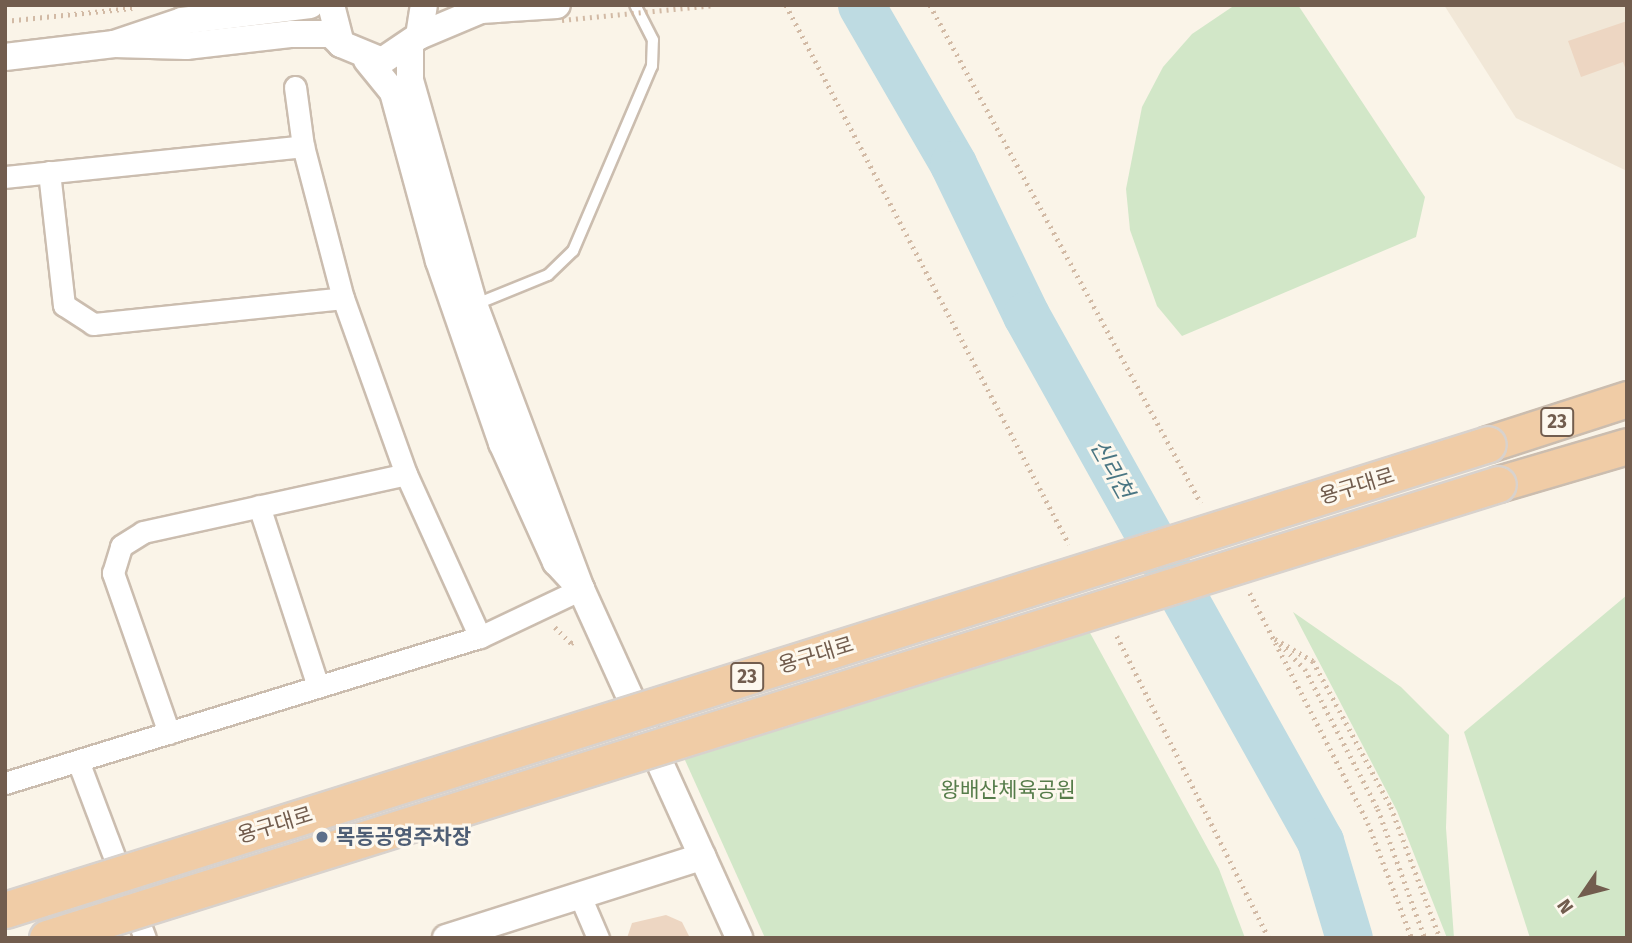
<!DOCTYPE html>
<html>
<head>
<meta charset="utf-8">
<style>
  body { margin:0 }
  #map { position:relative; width:1632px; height:943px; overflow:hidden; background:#faf4e8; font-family:"Fira Sans","Noto Sans KR",sans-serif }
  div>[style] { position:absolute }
  .residential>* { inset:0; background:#f1e7d7 }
  .green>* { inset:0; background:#d2e7c8 }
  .river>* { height:47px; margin:-23.5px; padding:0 23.5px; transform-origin:23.5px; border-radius:23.5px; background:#bedbe2 }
  .building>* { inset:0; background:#edd6c2 }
  .path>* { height:4.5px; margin-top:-2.25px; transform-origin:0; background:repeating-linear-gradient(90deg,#d2baa5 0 2px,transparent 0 7px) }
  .roads { filter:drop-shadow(2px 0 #cbbdaf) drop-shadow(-2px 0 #cbbdaf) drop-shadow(0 2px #cbbdaf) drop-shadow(0 -2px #cbbdaf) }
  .service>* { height:10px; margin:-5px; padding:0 5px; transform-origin:5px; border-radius:5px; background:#fff }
  .minor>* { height:21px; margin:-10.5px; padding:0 10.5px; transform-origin:10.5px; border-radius:10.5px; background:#fff }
  .tertiary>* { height:26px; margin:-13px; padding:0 13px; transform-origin:13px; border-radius:13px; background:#fff }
  .trunk>* { height:35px; margin:-17.5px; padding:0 17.5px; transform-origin:17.5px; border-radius:17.5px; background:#f0cca6 }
  .path-bridge>* { height:4.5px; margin-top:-2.25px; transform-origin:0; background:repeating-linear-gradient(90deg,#d2baa5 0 2px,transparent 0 7px) }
  .bridges { filter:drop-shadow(2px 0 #d8d2cd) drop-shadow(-2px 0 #d8d2cd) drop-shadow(0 2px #d8d2cd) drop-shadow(0 -2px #d8d2cd) }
  .trunk-bridge>* { height:35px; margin:-17.5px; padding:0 17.5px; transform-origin:17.5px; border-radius:17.5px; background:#f0cca6 }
  .dots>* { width:19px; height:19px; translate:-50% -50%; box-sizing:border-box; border:4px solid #fdf8ee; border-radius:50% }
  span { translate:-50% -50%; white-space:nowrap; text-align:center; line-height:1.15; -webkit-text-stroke:6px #fdf8ee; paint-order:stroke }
  .shield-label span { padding:2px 5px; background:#fdf8ee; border:2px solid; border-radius:5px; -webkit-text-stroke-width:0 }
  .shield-label { font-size:19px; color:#725d4e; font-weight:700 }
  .street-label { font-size:21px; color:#725d4e }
  .park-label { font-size:21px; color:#567c4a }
  .service-label { font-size:21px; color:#4e5e75; font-weight:700 }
  .left { translate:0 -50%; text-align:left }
  .water-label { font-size:23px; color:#4a7683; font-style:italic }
  .frame { position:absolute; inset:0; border:7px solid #725d4e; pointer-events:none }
  .north { position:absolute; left:1548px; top:859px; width:70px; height:70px; -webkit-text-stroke:5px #fdf8ee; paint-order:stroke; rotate:235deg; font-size:19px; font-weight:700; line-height:28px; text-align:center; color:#725d4e }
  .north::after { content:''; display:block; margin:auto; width:24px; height:32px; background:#725d4e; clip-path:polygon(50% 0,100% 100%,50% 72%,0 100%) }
</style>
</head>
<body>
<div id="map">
  <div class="residential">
    <i style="clip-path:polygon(1444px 5px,1627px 5px,1627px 171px,1516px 118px)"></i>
  </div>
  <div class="green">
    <i style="clip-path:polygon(1298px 5px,1425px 197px,1416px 237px,1182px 336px,1157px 306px,1130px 230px,1126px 189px,1142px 107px,1163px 67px,1192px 34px,1232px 7px)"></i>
    <i style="clip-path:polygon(1627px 595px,1627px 938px,1530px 938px,1464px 732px)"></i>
    <i style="clip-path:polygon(1077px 609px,1219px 869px,1245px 938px,765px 938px,680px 749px)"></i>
    <i style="clip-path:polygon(1293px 612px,1401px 687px,1449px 735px,1446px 828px,1454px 938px,1447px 938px,1397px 811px)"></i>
  </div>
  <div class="river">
    <i style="left:861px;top:5px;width:184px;rotate:59.9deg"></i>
    <i style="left:953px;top:164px;width:168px;rotate:64.2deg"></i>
    <i style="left:1026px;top:315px;width:603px;rotate:60.8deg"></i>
    <i style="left:1320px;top:841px;width:101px;rotate:73.4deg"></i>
  </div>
  <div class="building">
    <i style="clip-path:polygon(1627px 21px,1627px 73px,1623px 62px,1581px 77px,1568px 41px)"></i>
    <i style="clip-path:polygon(666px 915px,682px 922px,690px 938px,627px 938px,632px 923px)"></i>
  </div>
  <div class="path">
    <i style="left:786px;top:5px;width:609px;rotate:62.3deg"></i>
    <i style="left:930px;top:5px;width:567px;rotate:61.45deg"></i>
    <i style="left:5px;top:21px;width:128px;rotate:-5.8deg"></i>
    <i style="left:1250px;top:593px;width:259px;rotate:62.8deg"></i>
    <i style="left:1368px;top:823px;width:123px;rotate:69.1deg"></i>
    <i style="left:555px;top:627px;width:23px;rotate:45deg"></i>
    <i style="left:571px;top:643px;width:6px;rotate:-18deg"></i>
    <i style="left:1117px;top:636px;width:338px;rotate:63.3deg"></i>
    <i style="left:1275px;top:639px;width:44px;rotate:30.1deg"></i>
    <i style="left:1313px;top:661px;width:166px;rotate:61.9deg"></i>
    <i style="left:1391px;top:807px;width:140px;rotate:69.5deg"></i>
    <i style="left:1280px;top:644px;width:35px;rotate:45deg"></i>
    <i style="left:1305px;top:669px;width:158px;rotate:62.5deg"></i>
    <i style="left:1378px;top:809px;width:137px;rotate:70deg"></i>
  </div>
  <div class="roads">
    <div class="service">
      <i style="left:474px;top:305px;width:80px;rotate:-22.1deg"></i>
      <i style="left:548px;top:275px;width:35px;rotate:-44deg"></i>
      <i style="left:573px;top:251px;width:201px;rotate:-66.9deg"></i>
      <i style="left:652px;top:66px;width:26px;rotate:-88deg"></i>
      <i style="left:653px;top:40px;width:39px;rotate:-117deg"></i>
    </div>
    <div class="minor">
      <i style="left:295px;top:87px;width:60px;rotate:82.3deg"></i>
      <i style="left:303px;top:146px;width:157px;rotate:75.3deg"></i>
      <i style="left:343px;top:298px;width:187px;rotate:70.3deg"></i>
      <i style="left:406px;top:474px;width:179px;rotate:65.6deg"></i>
      <i style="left:49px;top:172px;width:134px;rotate:83.6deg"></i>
      <i style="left:64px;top:305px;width:35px;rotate:33deg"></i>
      <i style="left:93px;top:324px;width:251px;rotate:-5.9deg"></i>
      <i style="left:5px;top:177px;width:300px;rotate:-5.9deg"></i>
      <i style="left:259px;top:506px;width:190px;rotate:71.9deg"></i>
      <i style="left:169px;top:733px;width:170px;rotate:-109.3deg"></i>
      <i style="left:113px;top:573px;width:28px;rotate:-73deg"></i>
      <i style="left:121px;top:546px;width:26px;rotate:-32deg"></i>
      <i style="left:143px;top:532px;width:269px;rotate:-12.4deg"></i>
      <i style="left:78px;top:761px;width:189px;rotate:69.3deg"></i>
      <i style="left:5px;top:783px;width:497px;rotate:-17.1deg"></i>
      <i style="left:480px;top:637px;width:112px;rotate:-25.4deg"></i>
      <i style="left:580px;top:896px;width:46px;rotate:66.8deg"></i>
    </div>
    <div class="tertiary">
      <i style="left:310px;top:5px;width:129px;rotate:172.9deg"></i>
      <i style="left:182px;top:21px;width:72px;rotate:161.3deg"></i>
      <i style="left:114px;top:44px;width:72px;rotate:1.6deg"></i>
      <i style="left:186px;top:46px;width:107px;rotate:-6.5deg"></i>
      <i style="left:292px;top:34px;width:39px"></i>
      <i style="left:331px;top:34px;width:14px;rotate:45deg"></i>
      <i style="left:331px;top:5px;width:40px;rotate:75.6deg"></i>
      <i style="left:341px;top:44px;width:44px;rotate:22.5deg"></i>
      <i style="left:382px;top:61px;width:45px;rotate:-34deg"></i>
      <i style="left:419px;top:36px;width:31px;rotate:-81deg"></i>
      <i style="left:419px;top:36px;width:67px;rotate:-22.8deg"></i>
      <i style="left:481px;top:10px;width:76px;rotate:-3.8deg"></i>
      <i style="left:5px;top:57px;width:110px;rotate:-6.8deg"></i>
      <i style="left:367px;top:60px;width:41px;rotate:50.9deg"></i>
      <i style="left:393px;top:92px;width:175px;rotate:74.8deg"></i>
      <i style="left:439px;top:261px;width:193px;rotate:70.9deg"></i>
      <i style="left:502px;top:443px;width:131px;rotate:65.6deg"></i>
      <i style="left:556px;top:562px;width:37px;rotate:47deg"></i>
      <i style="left:581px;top:589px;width:303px;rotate:-110.6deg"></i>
      <i style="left:474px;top:305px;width:233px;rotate:-105.9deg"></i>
      <i style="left:410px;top:81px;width:32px;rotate:-90deg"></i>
      <i style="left:581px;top:589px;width:383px;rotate:65.6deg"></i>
      <i style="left:446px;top:938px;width:269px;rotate:-17.6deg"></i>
    </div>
    <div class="trunk">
      <i style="left:1488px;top:444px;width:146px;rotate:-17.9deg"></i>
      <i style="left:1498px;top:484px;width:134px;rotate:-16.4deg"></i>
    </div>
  </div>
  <div class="path-bridge">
    <i style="left:562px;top:20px;width:154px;rotate:-5.6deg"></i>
  </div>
  <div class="bridges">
    <div class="trunk-bridge">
      <i style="left:5px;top:910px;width:1554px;rotate:-17.44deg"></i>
      <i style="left:47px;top:938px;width:1520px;rotate:-17.37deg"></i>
    </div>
  </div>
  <div class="dots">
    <i style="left:322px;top:837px;background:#5c6f8a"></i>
  </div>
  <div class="shield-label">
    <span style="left:1557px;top:422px">23</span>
    <span style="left:747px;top:677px">23</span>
  </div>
  <div class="street-label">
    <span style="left:1357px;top:486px;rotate:-17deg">용구대로</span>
    <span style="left:816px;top:655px;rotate:-17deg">용구대로</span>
    <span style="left:275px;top:825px;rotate:-17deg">용구대로</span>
  </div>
  <div class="park-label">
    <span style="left:1008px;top:790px">왕배산체육공원</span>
  </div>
  <div class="service-label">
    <span class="left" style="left:336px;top:837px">목동공영주차장</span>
  </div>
  <div class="water-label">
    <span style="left:1112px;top:469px;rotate:61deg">신리천</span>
  </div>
  <div class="frame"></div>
  <div class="north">N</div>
</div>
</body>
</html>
